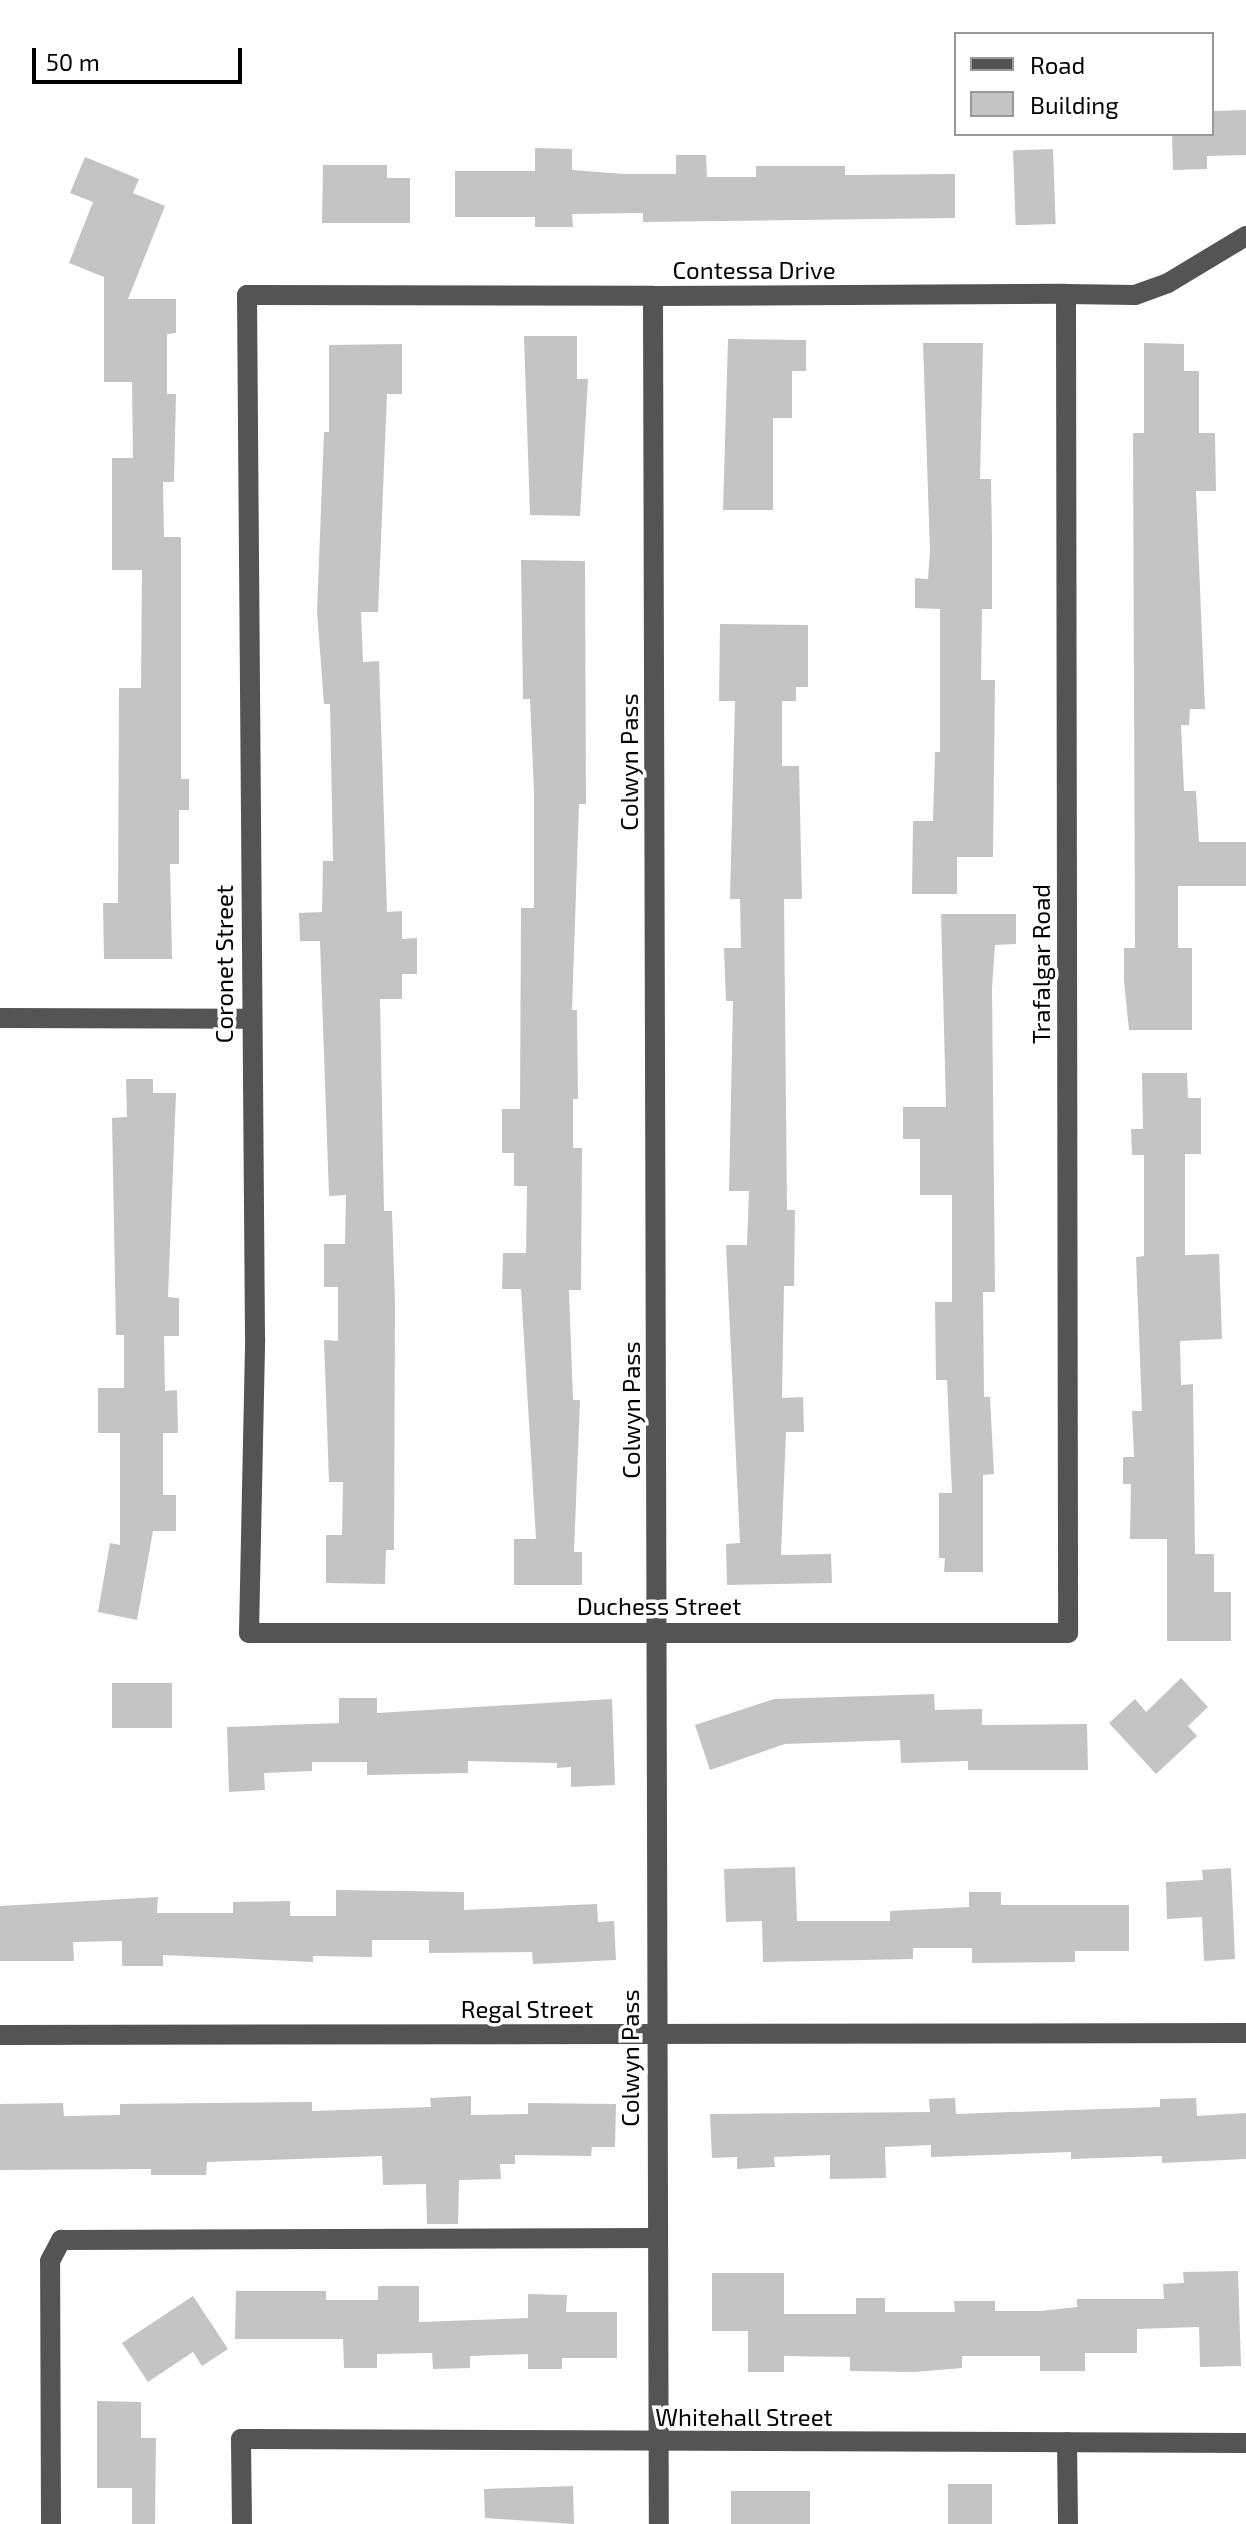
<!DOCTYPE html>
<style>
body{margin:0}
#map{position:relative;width:1246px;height:2524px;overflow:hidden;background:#fff;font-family:"Exo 2",sans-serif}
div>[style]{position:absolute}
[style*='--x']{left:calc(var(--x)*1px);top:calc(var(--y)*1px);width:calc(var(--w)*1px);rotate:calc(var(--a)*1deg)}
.building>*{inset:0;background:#c4c4c4;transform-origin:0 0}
.minor>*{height:20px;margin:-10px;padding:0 10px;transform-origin:10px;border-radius:10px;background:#545454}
span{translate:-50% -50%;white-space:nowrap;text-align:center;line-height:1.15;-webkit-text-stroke:7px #fff;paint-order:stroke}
.street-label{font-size:24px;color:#000}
.legend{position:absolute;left:954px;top:32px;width:260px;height:104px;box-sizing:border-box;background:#fff;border:2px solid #999;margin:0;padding:10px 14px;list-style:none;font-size:24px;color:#000}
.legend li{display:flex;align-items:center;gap:16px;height:40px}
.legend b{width:40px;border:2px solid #999}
.scale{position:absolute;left:32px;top:48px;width:210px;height:36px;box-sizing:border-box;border:4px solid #000;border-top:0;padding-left:10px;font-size:24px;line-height:28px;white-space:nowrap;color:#000;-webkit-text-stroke:6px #fff;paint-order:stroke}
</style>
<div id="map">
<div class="building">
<div style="clip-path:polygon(1246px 110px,1246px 155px,1207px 156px,1207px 169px,1173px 170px,1172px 134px,1212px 134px,1212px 111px)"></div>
<div style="clip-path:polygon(535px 148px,572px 149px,572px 170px,625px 174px,676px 174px,676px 155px,706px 155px,707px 177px,756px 177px,756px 166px,845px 166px,845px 175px,955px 174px,955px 218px,643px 222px,643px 213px,572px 214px,573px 227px,535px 227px,535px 217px,455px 217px,455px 171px,535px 171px)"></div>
<div style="left:1053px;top:149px;width:75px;height:40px;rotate:88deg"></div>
<div style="clip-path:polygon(85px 157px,139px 179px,133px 193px,165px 206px,128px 299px,176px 299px,176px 333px,167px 334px,167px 394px,176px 394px,174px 482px,163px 482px,164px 537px,181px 537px,181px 779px,189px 779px,189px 810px,179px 810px,179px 864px,170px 864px,172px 959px,104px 959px,103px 903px,118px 903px,119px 688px,141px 688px,142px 570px,112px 570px,112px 458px,133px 458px,132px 382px,104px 382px,104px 277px,69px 263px,93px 202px,70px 193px)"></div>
<div style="clip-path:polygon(323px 165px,387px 165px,387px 178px,410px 178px,410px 223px,322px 223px)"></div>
<div style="clip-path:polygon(524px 336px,577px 336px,577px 379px,588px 379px,580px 516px,530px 515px)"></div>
<div style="clip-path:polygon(728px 339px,806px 340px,806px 371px,792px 371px,792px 418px,773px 418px,773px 510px,723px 510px)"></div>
<div style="clip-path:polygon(923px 343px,983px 343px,980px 479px,991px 479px,992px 536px,992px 609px,982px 609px,981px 680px,995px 680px,993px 857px,957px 857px,957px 894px,912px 894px,913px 821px,933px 821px,935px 752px,940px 752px,940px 609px,915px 608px,915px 578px,928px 579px,930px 551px)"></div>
<div style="clip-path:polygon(1144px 343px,1184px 344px,1184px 371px,1199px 371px,1199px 433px,1215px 433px,1216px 491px,1196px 491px,1205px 709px,1190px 709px,1189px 725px,1181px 725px,1184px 791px,1196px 791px,1199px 842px,1246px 842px,1246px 886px,1178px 886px,1178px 948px,1192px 948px,1192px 1030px,1129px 1030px,1124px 981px,1124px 948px,1135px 948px,1133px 433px,1144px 433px)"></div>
<div style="clip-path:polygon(402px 344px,402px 394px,387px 394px,378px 612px,361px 612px,363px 662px,379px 661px,387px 912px,402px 911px,402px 939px,417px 938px,417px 974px,402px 974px,402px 999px,380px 999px,384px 1211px,392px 1211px,395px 1303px,394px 1550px,386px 1550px,385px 1584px,326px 1583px,326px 1535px,342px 1535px,343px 1482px,329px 1482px,324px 1340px,338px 1341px,338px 1287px,324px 1287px,324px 1244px,345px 1244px,346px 1195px,329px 1196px,320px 941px,300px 941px,299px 913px,322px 912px,323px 861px,333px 861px,330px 704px,324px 704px,317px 612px,324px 432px,329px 432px,329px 345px)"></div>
<div style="clip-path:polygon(521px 560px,585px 561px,586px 804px,579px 804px,572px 1010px,577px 1010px,578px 1099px,573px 1099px,573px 1148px,582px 1148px,581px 1290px,569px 1290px,573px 1400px,580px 1400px,574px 1552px,582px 1552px,582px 1585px,514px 1585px,514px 1539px,536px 1539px,521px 1289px,502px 1289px,503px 1253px,526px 1253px,527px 1186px,514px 1186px,514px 1153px,502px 1153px,502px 1109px,520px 1109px,521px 908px,534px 908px,534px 793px,530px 699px,523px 699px)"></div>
<div style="clip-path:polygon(720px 624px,808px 625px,808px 687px,796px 687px,796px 701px,782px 701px,782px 766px,799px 766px,802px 899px,784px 899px,787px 1210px,795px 1210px,794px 1286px,784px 1286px,782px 1398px,803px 1397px,804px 1432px,786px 1432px,781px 1555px,831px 1554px,832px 1583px,727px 1585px,726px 1544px,740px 1543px,726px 1245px,747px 1245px,749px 1191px,729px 1191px,733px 1001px,726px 1001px,724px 948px,741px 948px,740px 899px,730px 899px,735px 701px,719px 701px)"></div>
<div style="clip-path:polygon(941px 914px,1016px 914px,1016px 944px,995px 945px,992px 988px,995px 1292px,983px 1292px,984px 1397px,990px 1397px,994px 1474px,983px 1475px,983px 1572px,944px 1572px,945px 1558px,939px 1558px,939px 1493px,952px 1493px,947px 1380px,936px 1380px,935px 1302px,952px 1302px,952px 1195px,920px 1195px,920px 1139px,903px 1139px,903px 1107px,946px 1107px)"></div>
<div style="clip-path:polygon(1142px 1073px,1187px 1073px,1188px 1098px,1201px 1098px,1201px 1154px,1185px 1154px,1185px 1255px,1219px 1254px,1222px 1339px,1180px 1341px,1181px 1385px,1193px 1384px,1195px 1554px,1214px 1554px,1214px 1592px,1231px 1592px,1231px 1641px,1167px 1641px,1167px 1539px,1130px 1539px,1131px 1484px,1123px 1484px,1123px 1457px,1134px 1457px,1132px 1411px,1142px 1411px,1136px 1257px,1144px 1256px,1144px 1155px,1132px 1155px,1131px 1129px,1143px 1129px)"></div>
<div style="clip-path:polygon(126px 1079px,153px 1079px,153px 1093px,176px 1093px,168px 1297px,179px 1298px,179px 1336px,164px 1336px,165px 1391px,177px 1390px,178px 1433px,163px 1433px,163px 1495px,176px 1495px,176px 1531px,153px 1531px,137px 1620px,98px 1612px,110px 1543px,120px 1545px,120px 1433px,98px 1433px,98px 1388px,124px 1388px,124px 1335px,116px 1335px,112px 1118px,127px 1117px)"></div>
<div style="clip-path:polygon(1181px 1678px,1208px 1707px,1188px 1726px,1197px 1736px,1156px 1774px,1109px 1723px,1135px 1699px,1146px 1712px)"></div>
<div style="left:112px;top:1683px;width:60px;height:45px"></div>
<div style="clip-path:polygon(934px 1694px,935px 1710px,982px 1709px,982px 1725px,1087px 1724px,1088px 1770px,968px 1770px,968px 1761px,901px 1763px,900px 1740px,785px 1744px,710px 1770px,695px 1725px,774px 1699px)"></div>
<div style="clip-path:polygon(339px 1698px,377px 1698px,377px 1713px,612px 1699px,615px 1785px,571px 1787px,571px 1767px,557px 1768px,557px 1763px,468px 1761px,468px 1773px,367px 1775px,367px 1762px,312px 1762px,312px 1771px,264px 1773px,265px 1790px,229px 1792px,227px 1727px,339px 1723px)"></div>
<div style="clip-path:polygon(795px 1867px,797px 1921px,890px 1921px,890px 1911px,969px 1907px,969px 1892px,1001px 1892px,1001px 1905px,1129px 1905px,1129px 1951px,1075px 1951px,1075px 1962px,972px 1963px,972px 1948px,913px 1948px,913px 1959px,763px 1962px,762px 1921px,726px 1922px,724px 1869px)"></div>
<div style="clip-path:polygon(1231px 1868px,1235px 1959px,1204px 1961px,1202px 1917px,1167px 1919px,1166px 1882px,1203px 1880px,1202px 1870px)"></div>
<div style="clip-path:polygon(336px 1890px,464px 1892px,464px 1910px,597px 1904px,598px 1922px,614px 1921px,616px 1960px,533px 1964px,532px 1952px,429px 1953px,429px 1940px,372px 1940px,372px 1957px,313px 1956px,313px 1962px,163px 1955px,163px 1966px,122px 1966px,122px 1941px,73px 1942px,74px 1961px,0 1961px,0 1906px,158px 1897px,157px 1913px,233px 1913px,233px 1902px,290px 1901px,290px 1916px,336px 1916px)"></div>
<div style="clip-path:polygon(471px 2096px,471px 2115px,528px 2114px,528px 2103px,616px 2104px,615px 2147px,592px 2147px,591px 2156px,515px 2155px,515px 2164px,500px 2164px,501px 2179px,459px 2180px,458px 2224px,427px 2224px,426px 2184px,383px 2185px,382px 2156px,207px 2162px,206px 2175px,151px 2175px,151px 2169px,0 2170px,0 2104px,63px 2103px,64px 2116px,120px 2115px,120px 2104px,312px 2102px,312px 2111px,431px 2107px,430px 2098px)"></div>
<div style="clip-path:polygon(955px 2098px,956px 2114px,1160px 2107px,1160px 2099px,1196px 2098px,1197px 2116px,1246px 2113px,1246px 2159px,1162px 2163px,1162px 2156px,1071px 2159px,1071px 2152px,931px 2157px,931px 2145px,885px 2147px,886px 2178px,830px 2179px,830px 2155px,774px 2157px,775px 2167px,737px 2169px,737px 2157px,712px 2158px,710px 2114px,930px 2112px,929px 2099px)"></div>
<div style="clip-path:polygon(1238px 2271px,1241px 2366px,1200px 2367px,1199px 2327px,1137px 2329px,1137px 2353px,1085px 2353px,1085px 2371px,1040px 2371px,1040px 2356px,962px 2356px,962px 2368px,914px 2372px,850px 2371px,850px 2357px,784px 2356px,784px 2372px,748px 2372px,748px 2331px,712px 2331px,712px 2273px,784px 2273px,784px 2314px,856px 2314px,856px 2298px,885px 2298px,885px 2312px,955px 2312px,954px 2301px,995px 2301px,995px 2311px,1040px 2311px,1077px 2307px,1077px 2299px,1164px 2299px,1163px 2284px,1184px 2283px,1183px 2272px)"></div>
<div style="clip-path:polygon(378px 2286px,419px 2286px,419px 2322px,528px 2318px,528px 2294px,567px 2295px,566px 2312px,617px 2312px,617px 2358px,562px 2358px,562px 2369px,528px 2369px,528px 2354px,470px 2356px,470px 2368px,433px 2369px,432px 2353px,377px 2354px,377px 2368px,344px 2368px,343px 2339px,235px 2339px,236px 2291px,326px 2291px,326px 2300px,378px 2300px)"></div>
<div style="clip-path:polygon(193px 2296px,228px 2349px,202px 2366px,193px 2352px,148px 2382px,122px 2343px)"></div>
<div style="clip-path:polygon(97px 2401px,141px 2402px,141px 2438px,156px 2438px,155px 2524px,132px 2524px,132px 2488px,97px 2488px)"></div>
<div style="left:992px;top:2484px;width:40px;height:44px;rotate:90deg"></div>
<div style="clip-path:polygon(573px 2486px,574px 2524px,485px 2518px,484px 2489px)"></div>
<div style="left:731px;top:2491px;width:79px;height:33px"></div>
</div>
<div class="minor">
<div style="--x:1066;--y:294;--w:1339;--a:89.91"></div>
<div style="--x:1068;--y:1633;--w:819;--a:180"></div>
<div style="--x:249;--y:1633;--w:295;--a:-88.8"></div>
<div style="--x:255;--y:1338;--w:1043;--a:-90.44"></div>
<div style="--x:247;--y:295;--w:406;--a:0.1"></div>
<div style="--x:653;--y:296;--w:413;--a:-0.3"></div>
<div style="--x:1066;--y:294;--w:69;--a:0.8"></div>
<div style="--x:1135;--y:295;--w:35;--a:-20"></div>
<div style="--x:1168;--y:283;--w:91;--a:-31.1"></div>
<div style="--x:653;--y:296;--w:2228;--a:89.85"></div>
<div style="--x:0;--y:1018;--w:250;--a:0.2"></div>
<div style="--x:0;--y:2035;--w:1246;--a:-0.09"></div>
<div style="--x:1067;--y:2442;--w:82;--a:89.3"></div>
<div style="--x:51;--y:2524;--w:263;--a:-90.2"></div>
<div style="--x:50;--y:2261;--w:24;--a:-62"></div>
<div style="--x:61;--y:2240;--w:596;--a:-0.19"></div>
<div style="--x:242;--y:2524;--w:85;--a:-90.7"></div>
<div style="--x:241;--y:2439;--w:1005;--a:0.23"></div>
</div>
<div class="street-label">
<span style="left:754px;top:270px">Contessa Drive</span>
<span style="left:629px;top:762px;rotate:-90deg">Colwyn Pass</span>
<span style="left:224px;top:964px;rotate:-90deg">Coronet Street</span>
<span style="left:1041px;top:964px;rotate:-90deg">Trafalgar Road</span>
<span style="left:631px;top:1410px;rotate:-90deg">Colwyn Pass</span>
<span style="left:659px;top:1606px">Duchess Street</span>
<span style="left:527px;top:2009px">Regal Street</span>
<span style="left:630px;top:2058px;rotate:-90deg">Colwyn Pass</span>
<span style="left:744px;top:2417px">Whitehall Street</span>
</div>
<ul class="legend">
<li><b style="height:10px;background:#545454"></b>Road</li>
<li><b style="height:22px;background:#c4c4c4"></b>Building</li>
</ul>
<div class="scale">50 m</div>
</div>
